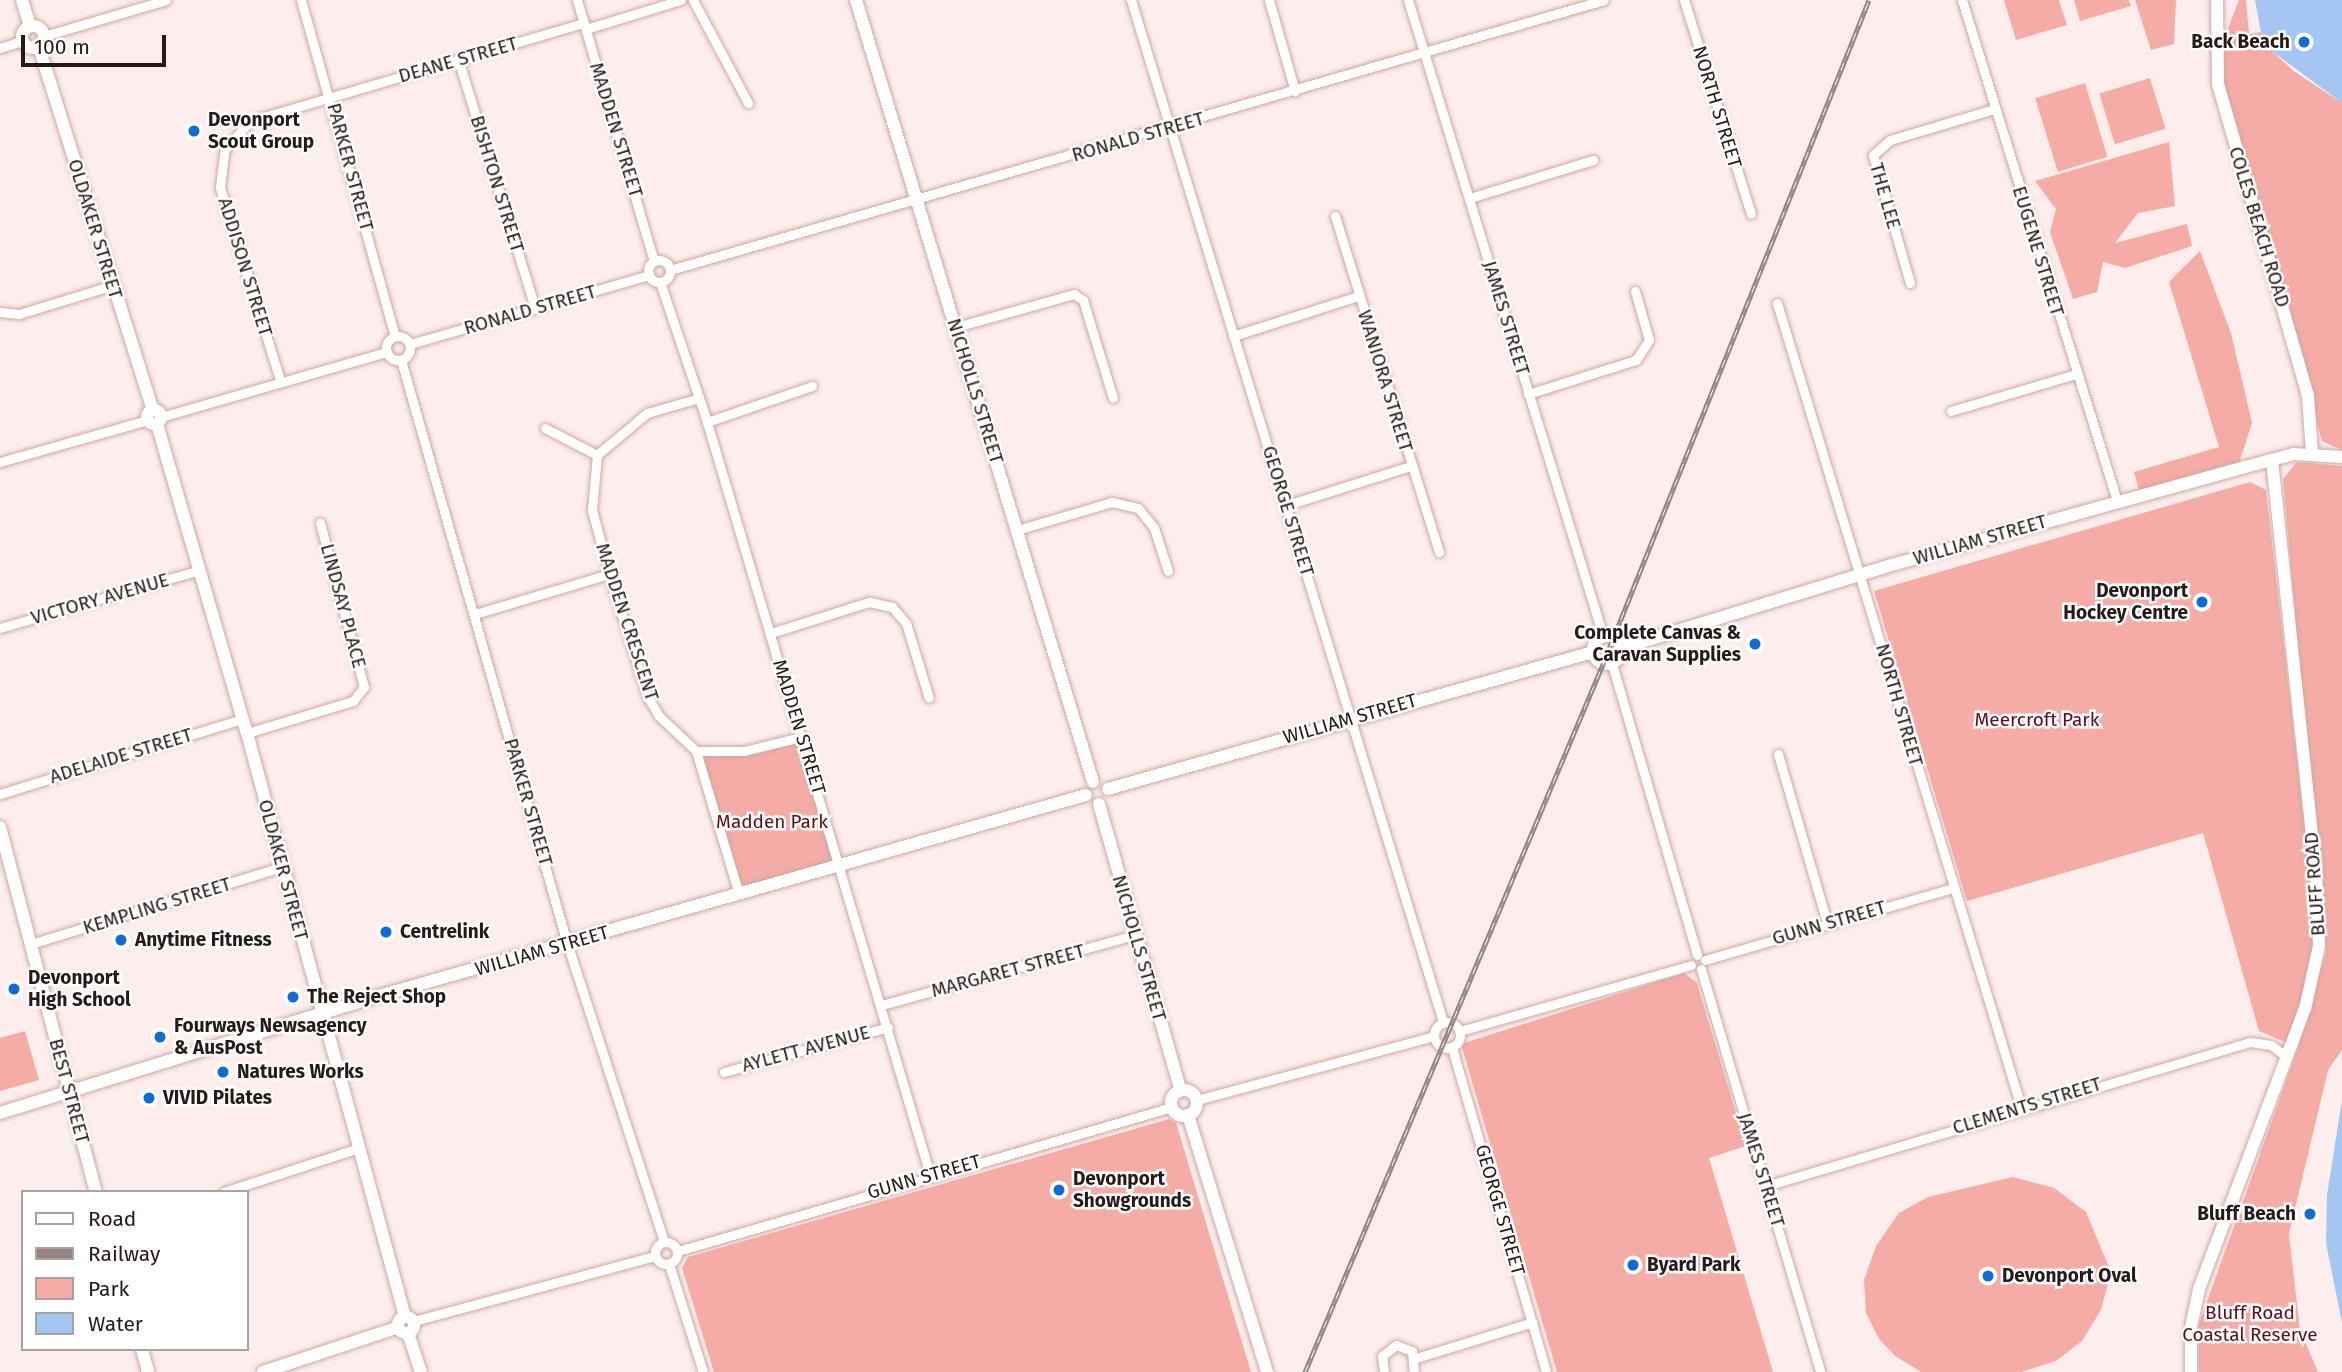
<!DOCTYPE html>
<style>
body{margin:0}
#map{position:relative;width:2342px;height:1372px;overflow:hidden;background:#fdedec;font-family:"Fira Sans",sans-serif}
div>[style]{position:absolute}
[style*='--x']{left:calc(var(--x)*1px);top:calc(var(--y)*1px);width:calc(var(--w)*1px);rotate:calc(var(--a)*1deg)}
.green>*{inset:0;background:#f5aca7;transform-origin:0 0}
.water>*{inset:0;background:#a5c6f2}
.roads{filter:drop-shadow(0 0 2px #cca9a6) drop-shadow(0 0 2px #cca9a6)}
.street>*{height:9px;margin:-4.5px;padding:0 4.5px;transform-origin:4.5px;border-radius:4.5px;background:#fff}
.street>.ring{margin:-4.5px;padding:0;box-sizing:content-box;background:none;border:9px solid #fff;border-radius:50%}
.secondary>*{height:12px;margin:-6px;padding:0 6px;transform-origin:6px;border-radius:6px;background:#fff}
.secondary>.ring{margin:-6px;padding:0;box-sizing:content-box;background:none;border:12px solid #fff;border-radius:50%}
.rail>*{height:5px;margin-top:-2.5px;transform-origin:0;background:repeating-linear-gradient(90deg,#fff 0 8px,#938483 0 16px);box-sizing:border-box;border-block:2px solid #938483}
.dots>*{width:19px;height:19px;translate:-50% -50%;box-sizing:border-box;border:4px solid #fff;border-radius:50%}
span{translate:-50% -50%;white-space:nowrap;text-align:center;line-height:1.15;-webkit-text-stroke:5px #fff;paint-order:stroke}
.poi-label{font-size:19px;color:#261918;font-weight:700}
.right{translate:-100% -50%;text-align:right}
.left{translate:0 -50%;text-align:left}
.street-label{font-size:19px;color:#261918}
.park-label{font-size:19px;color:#620911}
.legend{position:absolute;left:21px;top:1190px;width:228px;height:161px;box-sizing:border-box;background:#fff;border:2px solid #a8a3a3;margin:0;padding:9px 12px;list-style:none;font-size:21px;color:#261918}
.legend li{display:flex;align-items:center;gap:14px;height:35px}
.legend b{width:35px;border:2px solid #a8a3a3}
.scale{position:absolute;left:21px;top:35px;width:145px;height:32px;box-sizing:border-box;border:4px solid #261918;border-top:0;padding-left:9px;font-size:21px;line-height:24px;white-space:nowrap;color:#261918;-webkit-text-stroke:5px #fff;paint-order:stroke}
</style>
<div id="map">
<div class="green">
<div style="clip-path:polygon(2004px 0,2059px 0,2067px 25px,2016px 40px)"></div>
<div style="clip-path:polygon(2074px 0,2129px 0,2131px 6px,2080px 21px)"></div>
<div style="clip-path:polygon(2135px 0,2176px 0,2174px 44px,2151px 50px)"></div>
<div style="clip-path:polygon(2239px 0,2246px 0,2249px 34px,2261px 32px,2273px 52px,2295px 72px,2342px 103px,2342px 450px,2322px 441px,2224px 81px,2224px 39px)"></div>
<div style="left:2150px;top:78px;width:53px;height:53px;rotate:73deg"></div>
<div style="left:2085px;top:83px;width:77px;height:52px;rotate:73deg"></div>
<div style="clip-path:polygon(2169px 142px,2175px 206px,2138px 213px,2115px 243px,2187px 224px,2192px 246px,2125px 268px,2103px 262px,2097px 292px,2073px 299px,2050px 232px,2056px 209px,2035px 181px)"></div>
<div style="clip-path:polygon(2200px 251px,2231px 333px,2252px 423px,2239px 463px,2139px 490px,2134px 472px,2219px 447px,2169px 282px)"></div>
<div style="clip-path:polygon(2297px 462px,2342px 466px,2342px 1050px,2328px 1070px,2289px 1234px,2300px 1330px,2318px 1372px,2199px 1372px,2199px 1324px,2298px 1048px,2326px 952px,2283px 479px)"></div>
<div style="clip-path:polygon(2250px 482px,2266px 490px,2318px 944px,2287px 1043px,2259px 1031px,2203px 833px,1967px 901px,1874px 591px)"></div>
<div style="clip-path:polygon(801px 737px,841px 864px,739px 894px,696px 751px,744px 751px)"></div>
<div style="clip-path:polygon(1684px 973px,1697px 983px,1746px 1146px,1709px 1158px,1773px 1372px,1557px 1372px,1461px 1044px)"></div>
<div style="clip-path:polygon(25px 1031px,39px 1080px,0 1091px,0 1038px)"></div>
<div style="clip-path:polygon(1169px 1119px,1176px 1123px,1251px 1372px,714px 1372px,682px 1268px,688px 1257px)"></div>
<div style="clip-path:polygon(2013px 1177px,2054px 1188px,2086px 1212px,2111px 1272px,2101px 1310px,2082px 1341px,2056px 1361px,2021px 1372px,1921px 1372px,1895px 1356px,1879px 1339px,1866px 1313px,1864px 1280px,1876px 1246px,1899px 1213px,1928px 1197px)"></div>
</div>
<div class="water">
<div style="clip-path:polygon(2255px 0,2342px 0,2342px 103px,2273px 52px,2261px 32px)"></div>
<div style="clip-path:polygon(2342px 1100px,2342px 1323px,2326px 1243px,2327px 1195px)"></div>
</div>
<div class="roads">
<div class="street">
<div style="--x:301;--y:0;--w:349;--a:74.4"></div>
<div style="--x:577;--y:0;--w:272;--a:73.6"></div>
<div style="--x:693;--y:0;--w:117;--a:61.9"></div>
<div style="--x:1131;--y:0;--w:1069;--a:73.02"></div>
<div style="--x:1269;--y:0;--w:95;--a:74.1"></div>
<div style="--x:1408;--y:0;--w:665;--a:72.95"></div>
<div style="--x:1684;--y:0;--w:224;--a:72.6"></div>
<div style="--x:1962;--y:0;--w:524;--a:72.81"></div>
<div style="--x:586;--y:29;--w:99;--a:-17"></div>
<div style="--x:44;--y:36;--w:127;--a:-16.4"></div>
<div style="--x:0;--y:48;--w:23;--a:-18"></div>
<div style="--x:458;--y:59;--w:261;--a:72.8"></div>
<div style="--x:1470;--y:198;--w:129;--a:-17.2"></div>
<div style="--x:1335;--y:216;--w:352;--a:72.8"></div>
<div class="ring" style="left:648px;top:260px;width:13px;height:13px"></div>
<div style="--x:670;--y:270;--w:972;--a:-16.12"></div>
<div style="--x:660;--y:282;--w:148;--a:71.4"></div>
<div style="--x:707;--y:422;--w:785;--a:73.5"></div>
<div style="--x:1910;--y:283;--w:133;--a:-106.1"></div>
<div style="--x:1873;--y:155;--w:23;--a:-41"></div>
<div style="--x:1890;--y:140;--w:109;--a:-16.6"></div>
<div style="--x:1777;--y:303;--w:840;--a:73.12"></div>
<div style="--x:0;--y:312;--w:19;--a:6"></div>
<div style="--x:19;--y:314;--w:98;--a:-17.1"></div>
<div style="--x:956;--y:327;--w:123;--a:-15.6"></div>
<div style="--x:1074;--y:294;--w:11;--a:34"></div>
<div style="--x:1083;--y:300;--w:102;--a:73"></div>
<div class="ring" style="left:386px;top:336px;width:15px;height:15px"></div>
<div style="--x:1233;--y:336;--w:131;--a:-17.7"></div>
<div style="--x:410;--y:344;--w:249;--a:-16.1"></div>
<div style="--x:401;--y:360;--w:606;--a:74.11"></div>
<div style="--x:567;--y:943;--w:314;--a:72"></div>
<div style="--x:280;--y:380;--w:202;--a:-107.3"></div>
<div style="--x:220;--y:187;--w:38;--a:-83"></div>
<div style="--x:225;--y:149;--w:38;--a:-48"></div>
<div style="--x:250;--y:121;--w:348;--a:-16.4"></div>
<div style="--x:1528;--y:394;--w:113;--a:-17.5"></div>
<div style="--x:1636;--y:360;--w:24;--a:-57"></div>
<div style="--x:1649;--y:340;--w:51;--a:-105.9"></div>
<div style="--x:699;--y:398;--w:54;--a:163.9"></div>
<div style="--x:647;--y:413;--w:65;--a:140"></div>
<div style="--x:597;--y:455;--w:55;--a:95.2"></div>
<div style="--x:592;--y:510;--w:66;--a:75.1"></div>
<div style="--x:609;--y:574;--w:128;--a:72.7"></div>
<div style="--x:647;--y:696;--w:23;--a:59"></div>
<div style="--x:659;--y:716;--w:51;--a:43.4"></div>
<div style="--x:696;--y:751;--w:48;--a:0"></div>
<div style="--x:744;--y:751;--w:59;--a:-13.8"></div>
<div style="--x:1951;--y:411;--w:130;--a:-16.5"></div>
<div style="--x:161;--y:417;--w:234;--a:-16.1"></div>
<div style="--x:707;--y:422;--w:111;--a:-18.9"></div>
<div style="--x:545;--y:428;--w:59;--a:27.4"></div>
<div style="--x:0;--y:462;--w:153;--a:-15.9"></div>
<div style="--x:1287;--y:505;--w:130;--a:-17.5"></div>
<div style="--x:1017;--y:530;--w:99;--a:-16.4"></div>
<div style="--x:1112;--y:502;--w:27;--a:13"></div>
<div style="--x:1138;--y:508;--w:26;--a:51"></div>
<div style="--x:1154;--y:528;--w:45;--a:72"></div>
<div style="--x:475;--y:614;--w:140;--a:-16.6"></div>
<div style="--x:0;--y:628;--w:208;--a:-16.2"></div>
<div style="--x:771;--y:633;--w:103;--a:-17.6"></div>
<div style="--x:869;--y:602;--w:24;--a:12"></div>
<div style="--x:892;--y:607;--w:21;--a:49"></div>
<div style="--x:906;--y:623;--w:78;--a:73"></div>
<div style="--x:1612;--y:664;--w:303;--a:73.7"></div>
<div style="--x:247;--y:733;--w:111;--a:-16.8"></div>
<div style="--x:353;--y:701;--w:18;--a:-52"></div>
<div style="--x:364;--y:687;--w:170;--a:-105"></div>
<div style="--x:696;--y:751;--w:149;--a:73.3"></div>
<div style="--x:1778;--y:754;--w:176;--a:73.8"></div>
<div style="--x:0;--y:794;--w:254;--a:-17.2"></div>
<div style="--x:31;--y:944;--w:263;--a:-17.1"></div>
<div style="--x:1705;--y:960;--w:258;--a:-16.2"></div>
<div style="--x:1701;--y:969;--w:420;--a:73.5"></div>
<div style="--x:882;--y:1005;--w:263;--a:-15.5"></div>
<div class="ring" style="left:1434px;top:1022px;width:17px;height:17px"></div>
<div style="--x:1460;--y:1031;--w:240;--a:-15.9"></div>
<div style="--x:1452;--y:1048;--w:337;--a:73.8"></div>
<div style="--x:724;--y:1072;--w:170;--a:-15.3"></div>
<div style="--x:1197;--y:1100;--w:245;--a:-15.1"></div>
<div style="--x:1766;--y:1186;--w:505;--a:-16.57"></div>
<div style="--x:2250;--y:1042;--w:21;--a:8"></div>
<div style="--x:2271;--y:1045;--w:20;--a:37"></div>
<div style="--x:224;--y:1192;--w:142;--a:-18.1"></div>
<div class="ring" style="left:655px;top:1242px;width:13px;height:13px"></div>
<div style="--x:678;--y:1251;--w:515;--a:-16.25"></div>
<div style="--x:669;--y:1264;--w:113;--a:72.5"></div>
<div style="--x:414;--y:1321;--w:250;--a:-15.1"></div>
<div style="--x:1416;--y:1358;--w:122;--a:-17.1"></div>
<div style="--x:1384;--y:1372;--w:16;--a:-97"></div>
<div style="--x:1382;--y:1356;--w:18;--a:-38"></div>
<div style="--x:1396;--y:1345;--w:17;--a:21"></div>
<div style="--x:1412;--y:1351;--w:21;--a:85"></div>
</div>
<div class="secondary">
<div style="--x:22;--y:0;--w:27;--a:73"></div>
<div style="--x:856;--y:0;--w:817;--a:73.14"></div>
<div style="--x:2217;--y:0;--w:84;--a:89.3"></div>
<div style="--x:2218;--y:84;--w:325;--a:73.9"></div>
<div style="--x:2308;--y:396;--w:57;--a:86"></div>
<div class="ring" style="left:22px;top:26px;width:10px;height:10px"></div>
<div style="--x:39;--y:47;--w:381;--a:72.6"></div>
<div class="ring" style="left:147px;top:410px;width:2px;height:2px"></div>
<div style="--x:157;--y:424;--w:322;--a:73.8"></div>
<div style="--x:247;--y:733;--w:605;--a:74.86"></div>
<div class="ring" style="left:1593px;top:636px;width:16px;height:16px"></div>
<div style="--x:1622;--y:648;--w:278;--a:-17.1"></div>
<div style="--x:1888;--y:566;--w:370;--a:-15.5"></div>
<div style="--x:2245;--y:467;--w:51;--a:-14.9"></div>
<div style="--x:2294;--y:454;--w:48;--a:3.6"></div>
<div style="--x:1108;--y:789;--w:504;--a:-15.77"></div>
<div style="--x:1099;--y:804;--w:298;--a:74.1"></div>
<div style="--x:0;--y:827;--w:377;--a:75.3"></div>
<div class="ring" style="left:1171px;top:1090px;width:14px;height:14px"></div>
<div style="--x:0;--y:1113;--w:393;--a:-17.2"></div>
<div style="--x:375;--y:997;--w:739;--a:-15.86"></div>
<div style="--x:1188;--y:1115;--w:269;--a:72.9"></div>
<div class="ring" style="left:398px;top:1317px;width:4px;height:4px"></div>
<div style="--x:408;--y:1333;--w:41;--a:71.6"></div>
<div style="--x:142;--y:1349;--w:24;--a:75"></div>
<div style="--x:263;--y:1372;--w:143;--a:-18.3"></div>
<div style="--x:2191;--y:1372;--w:45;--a:-90"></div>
<div style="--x:2191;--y:1327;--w:39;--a:-78"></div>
<div style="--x:2199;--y:1289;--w:299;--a:-69.3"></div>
<div style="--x:2305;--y:1009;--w:65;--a:-77.5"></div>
<div style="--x:2319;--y:946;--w:74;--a:-92.3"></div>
<div style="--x:2316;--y:872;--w:413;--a:-96.1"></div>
</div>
</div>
<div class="rail">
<div style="--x:1305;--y:1372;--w:768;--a:-67.17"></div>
<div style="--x:1603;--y:664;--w:715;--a:-68.17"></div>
</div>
<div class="dots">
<div style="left:2304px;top:42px;background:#0b6dd5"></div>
<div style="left:194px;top:131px;background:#0b6dd5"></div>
<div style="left:2202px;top:602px;background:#0b6dd5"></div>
<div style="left:1755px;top:644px;background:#0b6dd5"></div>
<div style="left:386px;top:932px;background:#0b6dd5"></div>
<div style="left:121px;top:940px;background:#0b6dd5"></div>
<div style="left:14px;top:989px;background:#0b6dd5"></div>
<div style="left:293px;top:997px;background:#0b6dd5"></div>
<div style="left:160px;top:1037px;background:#0b6dd5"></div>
<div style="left:223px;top:1072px;background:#0b6dd5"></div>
<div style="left:149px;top:1098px;background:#0b6dd5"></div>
<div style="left:1059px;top:1190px;background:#0b6dd5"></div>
<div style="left:2310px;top:1214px;background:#0b6dd5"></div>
<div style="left:1633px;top:1265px;background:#0b6dd5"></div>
<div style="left:1988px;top:1276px;background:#0b6dd5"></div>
</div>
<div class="poi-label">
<span class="right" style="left:2290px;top:42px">Back Beach</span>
<span class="left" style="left:208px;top:131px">Devonport<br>Scout Group</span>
<span class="right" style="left:2188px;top:602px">Devonport<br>Hockey Centre</span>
<span class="right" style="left:1741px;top:644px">Complete Canvas &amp;<br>Caravan Supplies</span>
<span class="left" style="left:400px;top:932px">Centrelink</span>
<span class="left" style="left:135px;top:940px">Anytime Fitness</span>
<span class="left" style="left:28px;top:989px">Devonport<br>High School</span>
<span class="left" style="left:307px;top:997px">The Reject Shop</span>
<span class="left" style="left:174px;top:1037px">Fourways Newsagency<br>&amp; AusPost</span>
<span class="left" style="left:237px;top:1072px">Natures Works</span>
<span class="left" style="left:163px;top:1098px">VIVID Pilates</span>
<span class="left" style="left:1073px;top:1190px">Devonport<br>Showgrounds</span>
<span class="right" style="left:2296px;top:1214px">Bluff Beach</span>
<span class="left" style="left:1647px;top:1265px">Byard Park</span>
<span class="left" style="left:2002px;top:1276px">Devonport Oval</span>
</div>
<div class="street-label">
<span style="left:458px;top:60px;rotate:-16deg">DEANE STREET</span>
<span style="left:1717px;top:107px;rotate:73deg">NORTH STREET</span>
<span style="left:616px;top:130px;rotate:73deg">MADDEN STREET</span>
<span style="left:1138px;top:137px;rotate:-16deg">RONALD STREET</span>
<span style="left:350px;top:167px;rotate:75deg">PARKER STREET</span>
<span style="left:497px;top:184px;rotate:73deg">BISHTON STREET</span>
<span style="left:1885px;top:196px;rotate:74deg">THE LEE</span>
<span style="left:2259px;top:227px;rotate:73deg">COLES BEACH ROAD</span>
<span style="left:95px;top:229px;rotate:73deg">OLDAKER STREET</span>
<span style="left:2038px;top:251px;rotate:73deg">EUGENE STREET</span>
<span style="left:245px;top:267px;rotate:73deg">ADDISON STREET</span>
<span style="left:530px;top:310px;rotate:-16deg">RONALD STREET</span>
<span style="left:1506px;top:318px;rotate:73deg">JAMES STREET</span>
<span style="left:1385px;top:381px;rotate:73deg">WANIORA STREET</span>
<span style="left:975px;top:391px;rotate:73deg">NICHOLLS STREET</span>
<span style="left:1288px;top:511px;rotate:73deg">GEORGE STREET</span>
<span style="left:1980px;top:540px;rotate:-16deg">WILLIAM STREET</span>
<span style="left:100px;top:599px;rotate:-16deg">VICTORY AVENUE</span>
<span style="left:343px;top:606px;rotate:75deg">LINDSAY PLACE</span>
<span style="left:627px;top:622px;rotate:72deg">MADDEN CRESCENT</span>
<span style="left:1899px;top:705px;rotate:74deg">NORTH STREET</span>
<span style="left:1350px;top:719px;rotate:-16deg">WILLIAM STREET</span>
<span style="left:799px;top:727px;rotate:73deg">MADDEN STREET</span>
<span style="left:121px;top:756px;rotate:-17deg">ADELAIDE STREET</span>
<span style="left:528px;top:802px;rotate:74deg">PARKER STREET</span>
<span style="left:283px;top:870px;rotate:75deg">OLDAKER STREET</span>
<span style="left:2315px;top:884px;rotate:-94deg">BLUFF ROAD</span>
<span style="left:157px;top:906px;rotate:-17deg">KEMPLING STREET</span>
<span style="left:1829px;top:923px;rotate:-16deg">GUNN STREET</span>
<span style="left:1139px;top:948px;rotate:74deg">NICHOLLS STREET</span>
<span style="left:542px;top:951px;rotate:-16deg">WILLIAM STREET</span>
<span style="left:1008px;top:971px;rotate:-15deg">MARGARET STREET</span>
<span style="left:806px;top:1049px;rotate:-15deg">AYLETT AVENUE</span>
<span style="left:69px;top:1091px;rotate:75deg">BEST STREET</span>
<span style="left:2027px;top:1106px;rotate:-17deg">CLEMENTS STREET</span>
<span style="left:1761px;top:1170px;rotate:73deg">JAMES STREET</span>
<span style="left:924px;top:1177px;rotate:-16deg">GUNN STREET</span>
<span style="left:1500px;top:1210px;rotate:74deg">GEORGE STREET</span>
</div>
<div class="park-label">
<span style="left:2037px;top:720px">Meercroft Park</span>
<span style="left:772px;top:822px">Madden Park</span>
<span style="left:2250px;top:1324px">Bluff Road<br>Coastal Reserve</span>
</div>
<ul class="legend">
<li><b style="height:9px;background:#fff"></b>Road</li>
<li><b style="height:9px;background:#938483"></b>Railway</li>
<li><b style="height:19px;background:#f5aca7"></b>Park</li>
<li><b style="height:19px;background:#a5c6f2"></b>Water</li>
</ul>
<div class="scale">100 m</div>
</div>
